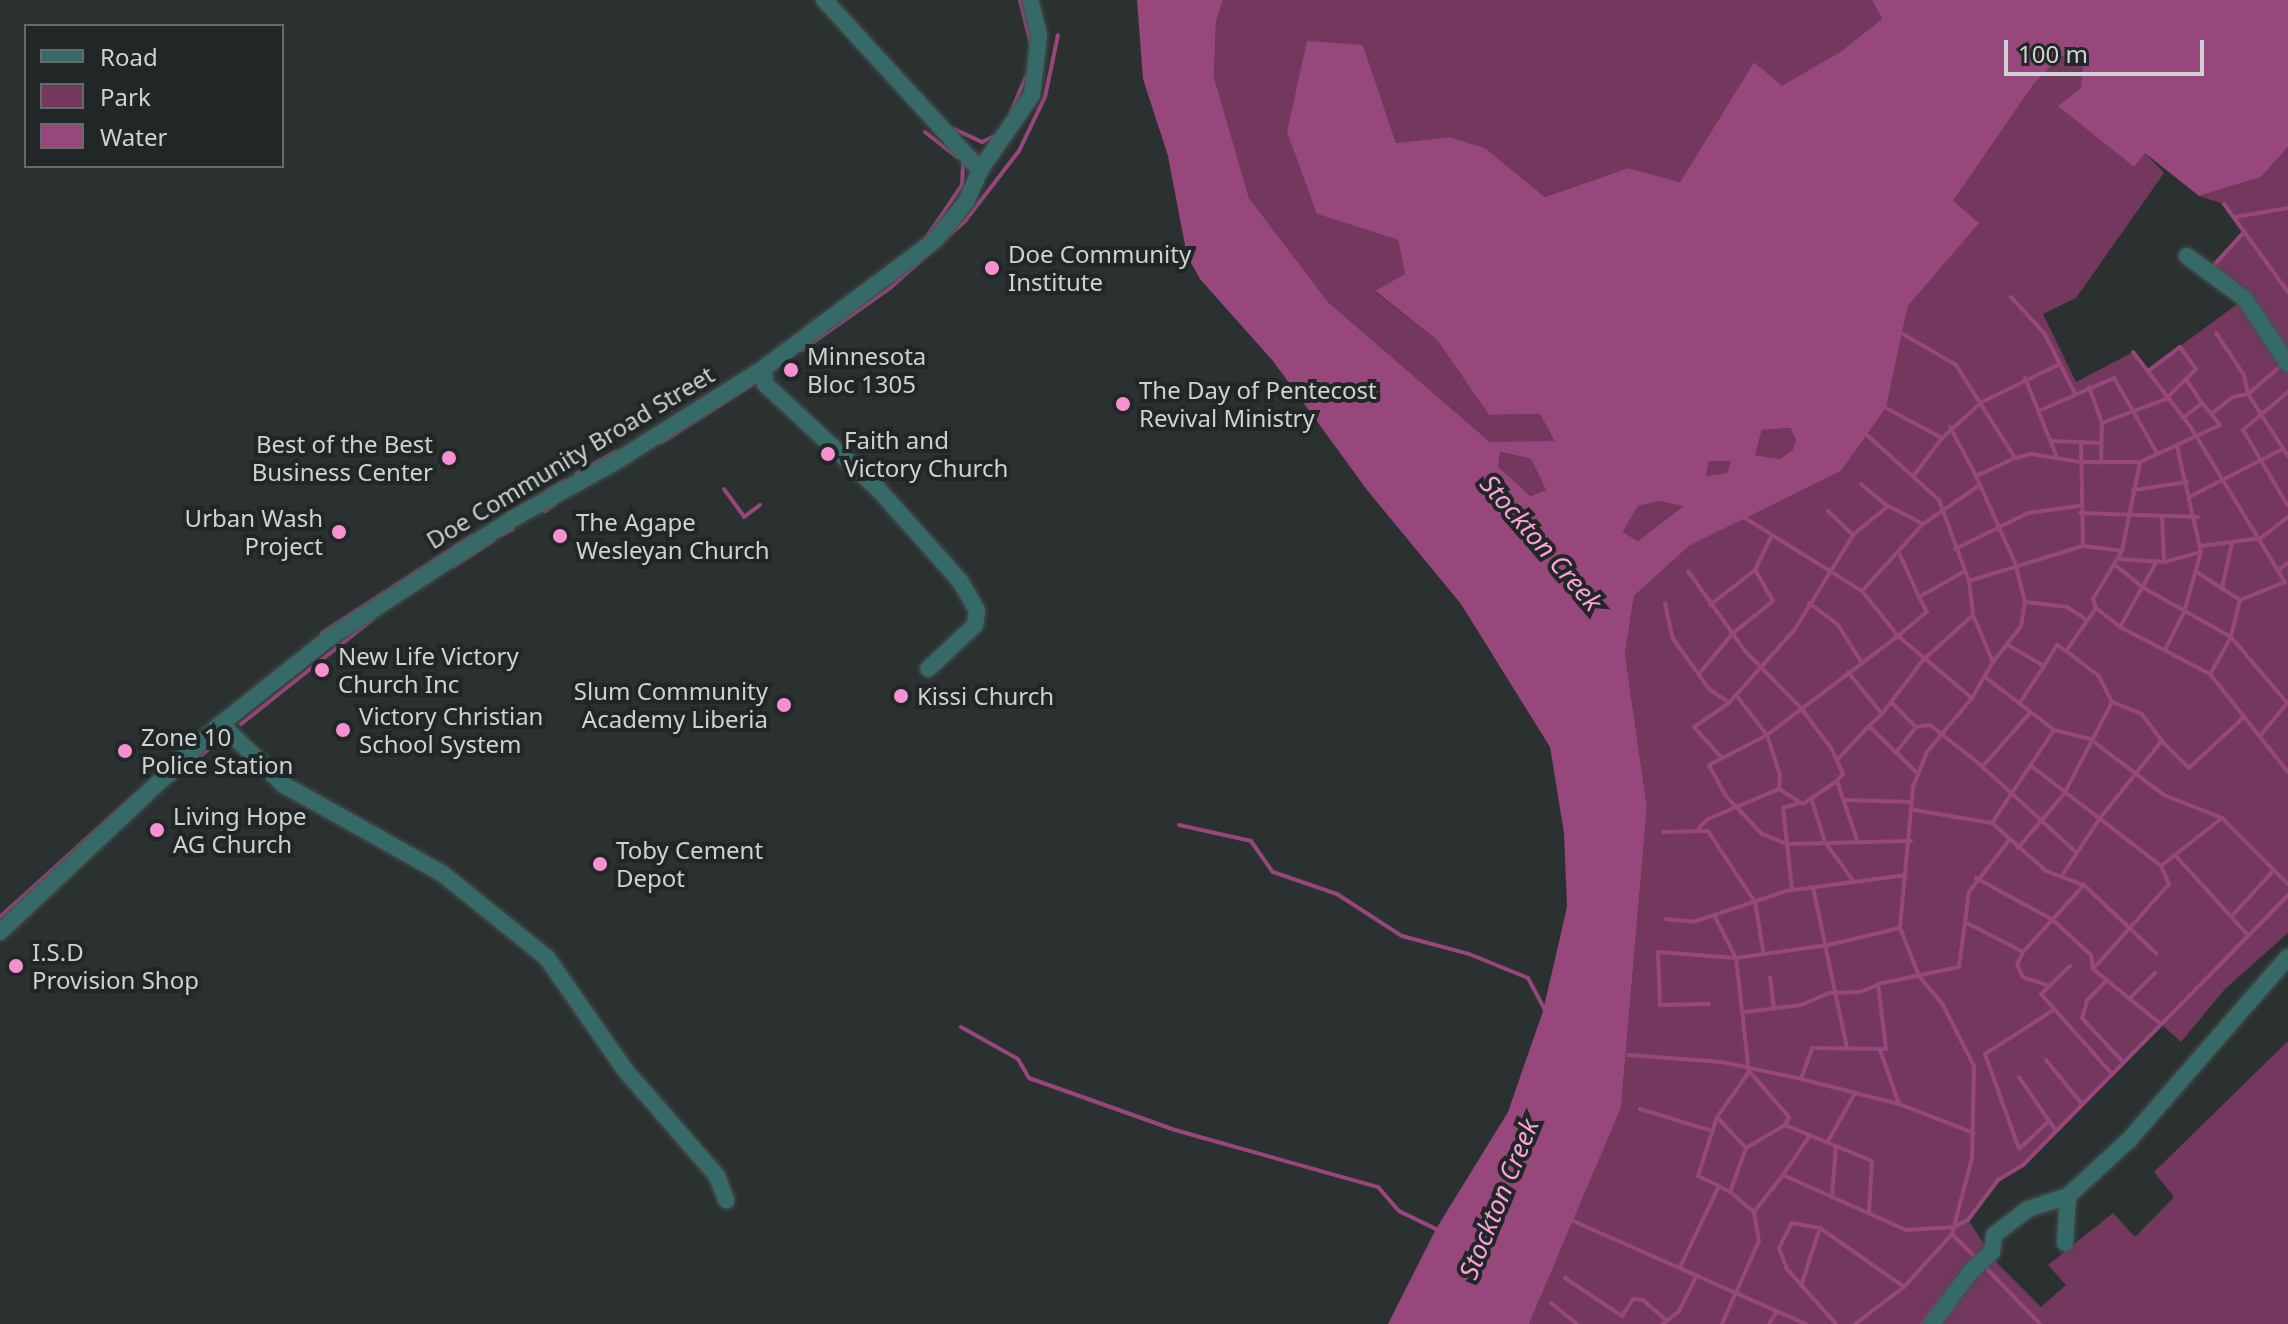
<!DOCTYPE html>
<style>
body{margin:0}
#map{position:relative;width:2288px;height:1324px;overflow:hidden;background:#2a3130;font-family:"Noto Sans",sans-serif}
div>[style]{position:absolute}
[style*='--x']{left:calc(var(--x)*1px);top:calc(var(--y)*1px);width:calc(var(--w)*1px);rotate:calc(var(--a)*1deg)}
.green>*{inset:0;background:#74385f}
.water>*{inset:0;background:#97477b}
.stream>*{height:4px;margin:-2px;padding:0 2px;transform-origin:2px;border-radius:2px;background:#97477b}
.roads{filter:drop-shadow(0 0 2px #484e4d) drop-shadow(0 0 2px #484e4d)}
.minor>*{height:16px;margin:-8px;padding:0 8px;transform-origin:8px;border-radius:8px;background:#356a68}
.dots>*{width:22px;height:22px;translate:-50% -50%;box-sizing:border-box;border:4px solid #202726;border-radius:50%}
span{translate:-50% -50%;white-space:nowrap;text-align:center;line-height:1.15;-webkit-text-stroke:8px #202726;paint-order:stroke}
.poi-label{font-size:24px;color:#ced2d2}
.left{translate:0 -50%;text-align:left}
.right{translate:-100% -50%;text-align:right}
.street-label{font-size:24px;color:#ced2d2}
.water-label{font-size:26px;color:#faa1d8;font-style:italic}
.legend{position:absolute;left:24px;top:24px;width:260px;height:144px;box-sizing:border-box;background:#202726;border:2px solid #666b6b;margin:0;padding:10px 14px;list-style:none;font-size:24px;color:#ced2d2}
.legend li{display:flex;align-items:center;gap:16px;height:40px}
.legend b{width:40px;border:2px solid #666b6b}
.scale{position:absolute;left:2004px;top:40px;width:200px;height:36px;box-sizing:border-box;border:4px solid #ced2d2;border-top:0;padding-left:10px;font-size:24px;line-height:28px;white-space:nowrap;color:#ced2d2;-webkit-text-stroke:6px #202726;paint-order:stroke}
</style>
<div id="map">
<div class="green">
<div style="clip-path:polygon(1223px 0,1872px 0,1882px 19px,1840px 52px,1782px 87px,1754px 62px,1680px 182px,1628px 168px,1545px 197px,1485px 148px,1450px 137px,1396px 143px,1363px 45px,1317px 214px,1398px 240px,1405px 274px,1375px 292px,1437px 340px,1489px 415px,1540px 414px,1554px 442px,1490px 442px,1328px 302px,1249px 198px,1214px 77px,1216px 22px)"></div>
<div style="clip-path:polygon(2060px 56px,2083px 59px,2081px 88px,2059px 106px,2133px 166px,2145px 153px,2164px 173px,2076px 298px,2043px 314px,2076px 382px,2133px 352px,2148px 370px,2244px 299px,2209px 267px,2245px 231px,2224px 204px,2199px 196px,2261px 177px,2288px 147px,2288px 933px,2225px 989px,2181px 1042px,2161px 1024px,2023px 1165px,1998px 1180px,1968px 1220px,1996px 1262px,2041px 1307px,2066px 1285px,2048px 1265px,2113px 1213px,2135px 1237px,2174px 1197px,2154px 1172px,2288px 1041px,2288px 1324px,1529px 1324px,1621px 1108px,1647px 807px,1625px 654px,1634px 596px,1689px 546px,1841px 471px,1886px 408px,1908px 306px,1978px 223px,1952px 202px,2033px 85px)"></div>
<div style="clip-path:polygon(1790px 428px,1796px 440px,1794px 450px,1780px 459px,1755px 455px,1762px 430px)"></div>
<div style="clip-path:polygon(1499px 452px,1531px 459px,1546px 490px,1532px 496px,1497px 467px)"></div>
<div style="clip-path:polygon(1732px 460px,1727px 473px,1706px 476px,1709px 461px)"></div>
<div style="clip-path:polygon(1659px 501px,1684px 505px,1638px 541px,1623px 532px,1638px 506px)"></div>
</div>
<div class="water">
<div style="clip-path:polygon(evenodd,1137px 0,1223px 0,1216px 22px,1214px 77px,1249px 198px,1328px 302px,1490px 442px,1554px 441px,1540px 414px,1489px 415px,1437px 340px,1375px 291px,1405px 274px,1398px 240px,1317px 214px,1287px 132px,1307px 41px,1363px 45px,1396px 143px,1450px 137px,1485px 148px,1545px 197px,1628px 168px,1680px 182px,1754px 62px,1782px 86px,1840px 52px,1882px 19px,1872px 0,2288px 0,2288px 147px,2261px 177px,2199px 196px,2145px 153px,2134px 167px,2058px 106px,2081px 88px,2083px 59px,2060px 56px,2033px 85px,1953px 201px,1979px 223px,1908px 306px,1886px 408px,1841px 471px,1689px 546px,1634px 596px,1625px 654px,1647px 807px,1621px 1108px,1529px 1324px,1388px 1324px,1436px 1229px,1508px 1112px,1543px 1011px,1567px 907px,1564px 833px,1550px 747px,1461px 604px,1367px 490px,1273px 361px,1200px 279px,1187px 256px,1168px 156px,1143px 79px,1137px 0,1790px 428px,1796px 440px,1793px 450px,1780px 459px,1755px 455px,1762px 430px,1790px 428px,1137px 0,1500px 452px,1531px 459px,1546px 490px,1531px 496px,1498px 467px,1500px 452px,1137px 0,1731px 461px,1727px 473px,1706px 476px,1709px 461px,1731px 461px,1137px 0,1659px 501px,1683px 506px,1638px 541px,1623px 532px,1638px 506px,1659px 501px)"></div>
</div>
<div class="stream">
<div style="--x:1020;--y:0;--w:45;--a:76"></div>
<div style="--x:1011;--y:112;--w:38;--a:-67"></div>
<div style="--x:954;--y:129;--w:31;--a:25"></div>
<div style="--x:982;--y:142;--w:14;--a:-25"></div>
<div style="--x:925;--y:132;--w:41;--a:38"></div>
<div style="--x:2224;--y:204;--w:109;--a:54"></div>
<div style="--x:2235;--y:217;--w:54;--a:-9.6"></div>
<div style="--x:926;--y:238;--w:64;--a:-55.8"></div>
<div style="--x:962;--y:185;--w:22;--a:-87"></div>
<div style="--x:2213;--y:266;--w:47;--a:-47.6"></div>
<div style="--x:890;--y:288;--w:101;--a:-41.8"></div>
<div style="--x:965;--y:221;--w:88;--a:-52.4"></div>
<div style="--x:1019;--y:151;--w:60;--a:-64.3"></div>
<div style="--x:1045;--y:97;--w:63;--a:-78.2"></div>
<div style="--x:802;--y:350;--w:108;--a:-35.2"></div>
<div style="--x:2133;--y:352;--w:93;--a:52.4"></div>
<div style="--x:2190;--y:426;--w:183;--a:58.7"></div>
<div style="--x:2285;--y:582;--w:48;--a:158.2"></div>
<div style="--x:2060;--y:364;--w:33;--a:63"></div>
<div style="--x:2283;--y:364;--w:46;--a:139.4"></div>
<div style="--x:2248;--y:394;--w:74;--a:57.2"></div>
<div style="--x:2025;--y:378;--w:83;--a:68.1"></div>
<div style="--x:2089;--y:387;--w:38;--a:70"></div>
<div style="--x:2102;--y:423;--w:40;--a:91.4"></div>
<div style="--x:2288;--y:392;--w:59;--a:139.8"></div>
<div style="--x:2243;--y:430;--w:88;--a:59.4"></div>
<div style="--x:1886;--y:408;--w:64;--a:28.2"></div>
<div style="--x:1942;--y:438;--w:45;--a:126.9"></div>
<div style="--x:2041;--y:410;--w:80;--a:-23.7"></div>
<div style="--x:2114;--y:378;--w:86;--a:60.2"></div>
<div style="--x:2211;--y:414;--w:28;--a:-38"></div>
<div style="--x:2233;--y:397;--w:15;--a:-11"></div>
<div style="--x:2248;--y:394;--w:19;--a:-102"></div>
<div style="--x:2244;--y:375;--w:50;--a:-123.7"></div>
<div style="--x:2183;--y:418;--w:24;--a:-38"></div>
<div style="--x:2202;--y:403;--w:29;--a:-124"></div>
<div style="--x:2102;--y:423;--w:68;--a:-20.6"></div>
<div style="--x:2166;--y:399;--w:42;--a:-45"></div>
<div style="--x:2196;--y:369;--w:27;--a:-126"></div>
<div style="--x:2180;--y:347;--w:40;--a:143"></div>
<div style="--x:1950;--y:427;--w:55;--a:62"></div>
<div style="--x:1867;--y:435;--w:97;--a:42.1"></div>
<div style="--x:1939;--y:500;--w:86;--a:69.7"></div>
<div style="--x:1969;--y:581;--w:34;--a:83"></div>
<div style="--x:1973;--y:615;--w:51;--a:66.9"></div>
<div style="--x:1993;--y:662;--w:42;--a:120.3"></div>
<div style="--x:1942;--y:438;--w:54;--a:-42"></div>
<div style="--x:1982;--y:402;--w:87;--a:-26"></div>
<div style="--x:2060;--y:364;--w:35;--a:-117"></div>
<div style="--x:2044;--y:333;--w:49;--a:-132.5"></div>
<div style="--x:2052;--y:441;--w:48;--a:2.4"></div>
<div style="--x:662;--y:442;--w:115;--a:-32.6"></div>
<div style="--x:2016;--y:458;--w:16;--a:-15"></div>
<div style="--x:2031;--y:454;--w:50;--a:9.3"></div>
<div style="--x:2080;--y:462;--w:60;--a:0"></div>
<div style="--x:2140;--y:462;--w:88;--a:-24.8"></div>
<div style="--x:2220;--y:425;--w:28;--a:-129"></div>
<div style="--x:2140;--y:462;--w:91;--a:101.4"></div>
<div style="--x:2122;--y:551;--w:56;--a:121.1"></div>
<div style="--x:2093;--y:599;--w:9;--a:72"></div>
<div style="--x:2096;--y:608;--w:31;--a:38"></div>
<div style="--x:2120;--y:627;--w:102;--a:27.6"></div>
<div style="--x:2210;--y:674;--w:125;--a:51.5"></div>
<div style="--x:576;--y:474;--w:47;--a:-29.3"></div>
<div style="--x:1861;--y:484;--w:34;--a:40"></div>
<div style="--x:1980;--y:485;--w:85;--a:65.8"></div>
<div style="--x:2015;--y:563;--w:40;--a:75.6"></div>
<div style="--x:2025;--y:602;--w:42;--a:6.8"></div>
<div style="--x:2067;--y:607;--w:24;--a:33"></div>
<div style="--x:724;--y:489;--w:34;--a:54"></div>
<div style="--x:744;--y:517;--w:20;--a:-37"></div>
<div style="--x:2133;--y:490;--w:55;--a:-8.4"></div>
<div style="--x:545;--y:492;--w:23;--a:-29"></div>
<div style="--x:2191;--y:496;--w:103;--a:-27.1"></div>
<div style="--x:545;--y:511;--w:12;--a:-35"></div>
<div style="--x:1828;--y:511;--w:33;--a:44"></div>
<div style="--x:2080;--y:513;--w:118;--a:1.9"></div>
<div style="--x:2162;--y:516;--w:45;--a:87.5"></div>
<div style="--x:1745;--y:518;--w:138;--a:32"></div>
<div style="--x:1862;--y:591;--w:58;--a:51.3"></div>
<div style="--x:1898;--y:636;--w:97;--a:40"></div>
<div style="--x:1972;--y:698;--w:70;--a:129.8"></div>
<div style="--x:1927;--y:752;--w:38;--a:112"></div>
<div style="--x:1913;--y:787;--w:142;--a:95.3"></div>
<div style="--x:1900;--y:928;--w:52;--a:68.4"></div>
<div style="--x:1919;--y:976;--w:38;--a:50"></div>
<div style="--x:1943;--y:1005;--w:68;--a:63.1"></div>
<div style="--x:1974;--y:1066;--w:92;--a:91.2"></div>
<div style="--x:1972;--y:1158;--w:79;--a:104.7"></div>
<div style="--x:1952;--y:1234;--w:72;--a:132.2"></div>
<div style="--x:1904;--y:1287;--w:61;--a:142.9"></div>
<div style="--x:501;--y:535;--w:13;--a:-27"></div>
<div style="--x:2083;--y:546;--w:39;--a:7"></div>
<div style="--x:2201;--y:546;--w:61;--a:-7.6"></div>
<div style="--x:2261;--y:538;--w:34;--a:-38"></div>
<div style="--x:1955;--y:549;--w:81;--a:-26.3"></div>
<div style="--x:2028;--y:513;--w:51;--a:-7.8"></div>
<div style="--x:1900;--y:555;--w:46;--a:65.7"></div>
<div style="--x:2118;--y:559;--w:46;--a:3.7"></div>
<div style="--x:2164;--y:562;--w:38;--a:-15"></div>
<div style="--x:2115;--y:565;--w:35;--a:39"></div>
<div style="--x:2142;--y:587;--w:102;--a:29.3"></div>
<div style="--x:2231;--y:637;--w:88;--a:49.6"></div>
<div style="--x:454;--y:566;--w:48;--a:-33"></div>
<div style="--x:2278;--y:570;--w:12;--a:-35"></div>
<div style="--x:1688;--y:571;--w:98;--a:54.5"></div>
<div style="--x:1745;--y:651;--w:78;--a:45.5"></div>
<div style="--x:1800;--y:707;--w:51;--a:52.9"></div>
<div style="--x:1831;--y:748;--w:29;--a:65"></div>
<div style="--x:1843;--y:774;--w:9;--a:131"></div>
<div style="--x:1837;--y:781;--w:62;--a:71.3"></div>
<div style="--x:2195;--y:571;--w:54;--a:32.8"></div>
<div style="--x:2240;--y:600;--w:38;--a:104"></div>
<div style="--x:2231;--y:637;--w:41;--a:119.1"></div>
<div style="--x:1969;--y:581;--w:119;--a:-17.1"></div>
<div style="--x:2083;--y:546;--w:104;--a:-91.1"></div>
<div style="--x:2222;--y:589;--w:48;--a:-78"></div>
<div style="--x:1862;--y:591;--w:91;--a:-47.7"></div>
<div style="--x:1923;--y:524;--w:69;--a:-34.4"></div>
<div style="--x:1980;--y:485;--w:10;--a:-114"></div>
<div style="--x:1976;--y:476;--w:43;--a:-24.8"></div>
<div style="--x:2015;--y:458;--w:110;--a:-122.4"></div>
<div style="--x:1956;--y:365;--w:61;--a:-149.7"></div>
<div style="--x:1665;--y:603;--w:35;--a:78"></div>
<div style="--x:1672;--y:637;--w:64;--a:54.6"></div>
<div style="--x:1709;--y:689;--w:23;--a:34"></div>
<div style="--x:1809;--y:603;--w:36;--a:37"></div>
<div style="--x:1838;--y:625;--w:45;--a:57.7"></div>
<div style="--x:1710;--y:605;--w:57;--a:-37.9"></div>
<div style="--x:1755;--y:570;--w:37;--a:-64"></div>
<div style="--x:2120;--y:627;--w:76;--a:-60.7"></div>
<div style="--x:322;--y:633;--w:179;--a:-32.9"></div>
<div style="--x:2008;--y:645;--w:42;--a:30.3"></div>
<div style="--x:2044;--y:666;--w:45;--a:123.3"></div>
<div style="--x:2166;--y:648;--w:40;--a:-63.4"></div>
<div style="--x:2184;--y:612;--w:62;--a:-74.2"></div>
<div style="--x:2201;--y:552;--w:109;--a:-102.8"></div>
<div style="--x:1993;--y:662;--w:46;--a:-52.1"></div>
<div style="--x:2021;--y:626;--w:24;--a:-81"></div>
<div style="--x:2044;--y:666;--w:25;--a:-58"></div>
<div style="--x:2057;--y:645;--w:11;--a:34"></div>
<div style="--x:1848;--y:672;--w:54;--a:51"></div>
<div style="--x:1882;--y:714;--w:18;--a:137"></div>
<div style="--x:1869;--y:726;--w:69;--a:44.4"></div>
<div style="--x:1699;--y:674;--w:52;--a:-50.5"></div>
<div style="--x:1732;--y:634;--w:53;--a:-38.8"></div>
<div style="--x:1773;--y:601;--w:36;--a:-120"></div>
<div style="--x:1985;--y:677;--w:87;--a:37.5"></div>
<div style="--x:2054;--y:730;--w:112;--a:123.7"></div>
<div style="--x:1736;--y:695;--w:51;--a:52.2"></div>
<div style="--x:1767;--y:735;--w:42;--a:72"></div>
<div style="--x:1780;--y:775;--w:14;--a:94"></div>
<div style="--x:1779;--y:789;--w:28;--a:32"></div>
<div style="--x:1803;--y:804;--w:41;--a:-34.1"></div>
<div style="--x:1891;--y:702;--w:35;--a:45"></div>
<div style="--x:1916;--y:727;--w:33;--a:128"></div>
<div style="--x:1882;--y:714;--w:68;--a:-52.8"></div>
<div style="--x:1923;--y:660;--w:67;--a:-42"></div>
<div style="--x:241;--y:724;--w:169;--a:-38.5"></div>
<div style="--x:1916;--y:727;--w:14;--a:-8"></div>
<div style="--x:1930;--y:725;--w:60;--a:38.2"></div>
<div style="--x:1977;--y:762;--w:135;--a:42.3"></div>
<div style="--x:2054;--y:730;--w:37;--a:14"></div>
<div style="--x:2090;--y:739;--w:93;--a:37.1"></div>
<div style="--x:2164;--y:795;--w:62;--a:21.6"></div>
<div style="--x:2222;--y:818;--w:93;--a:45"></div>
<div style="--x:2260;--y:736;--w:44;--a:-50.5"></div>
<div style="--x:2162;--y:741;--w:38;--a:45"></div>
<div style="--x:2189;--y:768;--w:75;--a:-42.8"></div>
<div style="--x:1722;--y:758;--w:42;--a:-132.1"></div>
<div style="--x:1694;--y:727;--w:42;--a:-34.4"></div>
<div style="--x:1729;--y:703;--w:99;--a:-48.3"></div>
<div style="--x:1795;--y:629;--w:110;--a:-58.3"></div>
<div style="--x:1853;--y:535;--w:45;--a:-39.6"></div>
<div style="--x:1888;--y:506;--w:39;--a:27"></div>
<div style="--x:1838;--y:759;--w:45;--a:-46.8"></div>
<div style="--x:2030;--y:765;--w:165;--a:37.6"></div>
<div style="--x:2161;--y:866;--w:20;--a:66"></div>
<div style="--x:2169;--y:884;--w:114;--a:131.8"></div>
<div style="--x:1982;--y:767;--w:72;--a:-48.4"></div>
<div style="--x:172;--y:780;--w:62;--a:-40.4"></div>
<div style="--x:1811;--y:798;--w:46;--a:72.3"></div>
<div style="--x:1825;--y:842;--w:49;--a:54.1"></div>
<div style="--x:1846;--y:800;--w:66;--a:1.7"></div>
<div style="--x:1914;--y:810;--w:79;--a:9.5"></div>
<div style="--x:1992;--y:823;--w:72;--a:41.6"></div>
<div style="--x:2046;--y:871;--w:40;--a:20.2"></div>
<div style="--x:2084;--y:885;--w:100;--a:43.4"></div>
<div style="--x:1179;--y:825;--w:74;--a:12.5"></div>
<div style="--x:1251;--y:841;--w:38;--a:55"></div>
<div style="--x:1273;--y:872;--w:68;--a:19"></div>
<div style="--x:1337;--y:894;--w:77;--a:32.9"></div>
<div style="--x:1402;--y:936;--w:69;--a:15"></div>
<div style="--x:1469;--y:954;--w:64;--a:22.1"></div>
<div style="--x:1528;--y:978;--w:38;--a:62"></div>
<div style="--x:1699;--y:828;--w:13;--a:-45"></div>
<div style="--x:1708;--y:819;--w:77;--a:-22.9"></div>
<div style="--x:1663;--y:832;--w:45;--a:-1.3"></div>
<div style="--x:1708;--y:831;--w:85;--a:56.5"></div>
<div style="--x:1755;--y:902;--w:49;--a:80.5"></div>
<div style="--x:1911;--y:841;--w:124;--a:178.6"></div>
<div style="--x:1787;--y:844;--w:27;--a:-158"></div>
<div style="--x:1762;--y:834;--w:52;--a:-133.5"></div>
<div style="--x:1726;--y:796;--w:35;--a:-119"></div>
<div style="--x:1709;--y:765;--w:65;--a:-27.3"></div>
<div style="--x:1767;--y:735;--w:164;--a:-37.1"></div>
<div style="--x:1898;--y:636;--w:38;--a:-40"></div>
<div style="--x:1927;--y:612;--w:17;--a:-118"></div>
<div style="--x:1919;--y:597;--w:53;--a:-29.5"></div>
<div style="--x:2018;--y:848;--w:71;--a:-49.6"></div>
<div style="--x:2064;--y:794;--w:104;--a:-62.4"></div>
<div style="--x:2112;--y:702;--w:29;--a:-117"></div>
<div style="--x:2099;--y:676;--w:41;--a:-142.9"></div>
<div style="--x:2066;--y:651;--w:52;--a:-55.1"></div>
<div style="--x:2175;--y:855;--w:107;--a:47.7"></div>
<div style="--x:2161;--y:866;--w:78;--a:-38.2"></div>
<div style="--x:2063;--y:874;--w:67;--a:-56.5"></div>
<div style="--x:2100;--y:818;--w:99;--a:-51.2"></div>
<div style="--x:2162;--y:741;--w:34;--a:-127"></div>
<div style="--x:2142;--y:714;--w:32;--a:-158"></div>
<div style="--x:1976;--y:878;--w:88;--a:28.6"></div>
<div style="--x:2053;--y:920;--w:52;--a:42.6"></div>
<div style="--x:2091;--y:955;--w:14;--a:82"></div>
<div style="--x:2093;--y:969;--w:87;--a:39"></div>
<div style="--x:1813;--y:887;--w:165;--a:78.1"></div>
<div style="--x:1792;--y:889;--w:81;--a:-96.3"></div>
<div style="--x:1783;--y:808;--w:17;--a:-17"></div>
<div style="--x:2232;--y:916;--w:61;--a:-47.7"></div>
<div style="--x:0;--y:917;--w:185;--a:-42.1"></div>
<div style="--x:1715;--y:917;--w:46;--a:62.9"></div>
<div style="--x:1736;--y:958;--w:115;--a:83.5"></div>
<div style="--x:1749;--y:1072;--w:55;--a:125.4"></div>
<div style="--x:1717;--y:1117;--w:62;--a:107.9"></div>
<div style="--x:1698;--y:1176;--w:23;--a:25"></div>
<div style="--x:1666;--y:919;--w:27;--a:6"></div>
<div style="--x:1693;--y:922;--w:98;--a:-18.4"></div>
<div style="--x:1786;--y:891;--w:121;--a:-7.6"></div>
<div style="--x:1965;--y:922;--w:65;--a:27.3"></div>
<div style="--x:2070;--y:966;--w:40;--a:136"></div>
<div style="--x:2041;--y:994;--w:107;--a:48.4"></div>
<div style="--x:1770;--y:977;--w:31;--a:83"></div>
<div style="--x:2106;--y:981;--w:28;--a:134"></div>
<div style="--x:2087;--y:1001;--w:18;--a:106"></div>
<div style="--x:2082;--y:1018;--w:60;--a:47"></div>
<div style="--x:2049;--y:986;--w:28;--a:-161"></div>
<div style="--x:2023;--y:977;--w:13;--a:-117"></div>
<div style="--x:2017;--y:965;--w:14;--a:-65"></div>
<div style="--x:2023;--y:952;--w:91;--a:-47.7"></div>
<div style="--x:2129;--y:999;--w:37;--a:-45"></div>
<div style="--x:1709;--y:1004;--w:49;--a:178.8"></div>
<div style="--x:1660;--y:1005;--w:53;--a:-92.2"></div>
<div style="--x:1658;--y:952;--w:78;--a:4.4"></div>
<div style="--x:1736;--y:958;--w:93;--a:-8"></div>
<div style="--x:1828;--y:945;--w:74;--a:-13.3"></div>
<div style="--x:1745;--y:1012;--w:56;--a:-7.1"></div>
<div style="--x:1801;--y:1005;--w:30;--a:-23"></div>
<div style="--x:1829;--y:993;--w:31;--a:-2"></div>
<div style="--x:1860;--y:992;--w:19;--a:-21"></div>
<div style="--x:961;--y:1027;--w:65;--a:29.3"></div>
<div style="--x:1018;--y:1059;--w:22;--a:60"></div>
<div style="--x:1029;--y:1078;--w:155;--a:19.6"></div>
<div style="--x:1175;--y:1130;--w:211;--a:15.7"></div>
<div style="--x:1378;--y:1187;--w:32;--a:49"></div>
<div style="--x:1399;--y:1211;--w:43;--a:26"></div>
<div style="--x:1880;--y:1050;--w:57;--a:70.6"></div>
<div style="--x:1628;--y:1055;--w:94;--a:4.3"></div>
<div style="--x:1722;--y:1062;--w:81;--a:12.1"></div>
<div style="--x:1801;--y:1079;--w:101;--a:14.3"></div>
<div style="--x:1899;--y:1104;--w:80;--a:21.1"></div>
<div style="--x:2046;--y:1060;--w:57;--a:50.7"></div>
<div style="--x:2019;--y:1077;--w:65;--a:55.6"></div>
<div style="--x:1801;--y:1079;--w:33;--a:-70"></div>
<div style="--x:1812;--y:1048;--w:74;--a:0.8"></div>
<div style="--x:1886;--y:1049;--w:65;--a:-97"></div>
<div style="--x:1878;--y:984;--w:83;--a:-11.9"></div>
<div style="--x:1959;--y:967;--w:76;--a:-82.4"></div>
<div style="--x:1969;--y:892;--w:67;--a:-52.3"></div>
<div style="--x:1640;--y:1109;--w:75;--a:17"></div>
<div style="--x:1717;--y:1117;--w:42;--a:46.9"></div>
<div style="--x:2049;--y:1121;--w:41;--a:137"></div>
<div style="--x:2019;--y:1149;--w:101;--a:-109.7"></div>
<div style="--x:1985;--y:1054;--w:83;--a:-32.7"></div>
<div style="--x:1785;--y:1125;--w:94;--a:22.5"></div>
<div style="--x:1872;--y:1161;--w:51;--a:93.4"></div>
<div style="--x:1827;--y:1143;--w:57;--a:-60.8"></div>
<div style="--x:1783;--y:1175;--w:48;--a:-56"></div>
<div style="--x:1832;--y:1196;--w:50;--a:-85.4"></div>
<div style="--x:1754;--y:1212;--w:47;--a:-51.9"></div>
<div style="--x:1783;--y:1175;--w:135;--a:24.1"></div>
<div style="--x:1906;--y:1230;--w:48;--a:-3.6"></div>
<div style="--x:1954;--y:1227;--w:16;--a:-27"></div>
<div style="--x:1968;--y:1220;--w:50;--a:-53.1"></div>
<div style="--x:1998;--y:1180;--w:29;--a:-31"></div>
<div style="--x:2023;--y:1165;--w:378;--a:-45.5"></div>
<div style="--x:1571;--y:1220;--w:257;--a:23.9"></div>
<div style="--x:1952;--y:1234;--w:37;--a:45"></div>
<div style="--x:1680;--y:1267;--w:90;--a:-64.3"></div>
<div style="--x:1719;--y:1186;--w:13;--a:29"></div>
<div style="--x:1730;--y:1192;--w:47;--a:-70"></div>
<div style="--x:1746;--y:1148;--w:45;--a:-30.5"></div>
<div style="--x:1785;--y:1125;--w:9;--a:-63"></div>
<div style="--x:1789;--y:1117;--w:58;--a:-130.8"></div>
<div style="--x:1985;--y:1267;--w:79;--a:46"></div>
<div style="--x:1565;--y:1278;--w:69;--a:33.7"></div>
<div style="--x:1622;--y:1316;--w:20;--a:-57"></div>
<div style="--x:1633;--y:1299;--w:10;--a:6"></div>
<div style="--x:1643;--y:1300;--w:30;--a:41"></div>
<div style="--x:1801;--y:1286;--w:61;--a:-71.9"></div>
<div style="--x:1551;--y:1303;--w:33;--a:39"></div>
<div style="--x:1663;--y:1324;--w:21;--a:-39"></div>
<div style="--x:1679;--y:1311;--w:40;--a:-63.4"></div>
<div style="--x:1722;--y:1324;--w:91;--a:-66"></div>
<div style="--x:1759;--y:1241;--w:29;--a:-100"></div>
<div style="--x:1754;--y:1212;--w:31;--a:-140"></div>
<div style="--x:1769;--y:1324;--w:15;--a:-58"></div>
<div style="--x:1836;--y:1324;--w:74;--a:-131.7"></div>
<div style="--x:1787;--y:1269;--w:22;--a:-111"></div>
<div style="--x:1779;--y:1248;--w:28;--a:-63"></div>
<div style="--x:1792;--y:1223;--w:28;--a:10"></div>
<div style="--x:1820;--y:1228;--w:103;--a:35.1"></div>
<div style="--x:1922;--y:1324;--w:46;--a:-52.9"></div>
</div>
<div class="roads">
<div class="minor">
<div style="--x:980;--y:170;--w:91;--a:-55.3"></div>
<div style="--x:1032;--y:95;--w:60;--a:-83.3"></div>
<div style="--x:1039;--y:35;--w:36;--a:-104"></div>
<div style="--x:2187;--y:256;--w:72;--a:36.6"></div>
<div style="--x:2245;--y:299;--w:78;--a:56.5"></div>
<div style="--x:764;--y:368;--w:16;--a:86"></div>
<div style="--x:765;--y:384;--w:156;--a:42.9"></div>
<div style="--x:879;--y:490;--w:122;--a:48.3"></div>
<div style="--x:960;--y:581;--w:34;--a:60"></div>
<div style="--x:977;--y:611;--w:14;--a:98"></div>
<div style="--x:975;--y:625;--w:64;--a:136.9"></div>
<div style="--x:221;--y:724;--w:88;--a:44.1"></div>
<div style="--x:284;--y:785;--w:182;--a:29.2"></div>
<div style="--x:443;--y:874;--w:134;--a:38.9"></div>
<div style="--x:547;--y:958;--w:136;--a:55.1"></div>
<div style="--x:625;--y:1070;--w:140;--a:49"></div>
<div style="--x:717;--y:1176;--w:26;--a:69"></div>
<div style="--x:0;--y:932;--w:303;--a:-43.3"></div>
<div style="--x:221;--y:724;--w:137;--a:-38.5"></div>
<div style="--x:328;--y:639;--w:220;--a:-33.1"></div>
<div style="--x:512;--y:519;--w:118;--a:-29"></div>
<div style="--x:615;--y:462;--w:176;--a:-32.2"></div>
<div style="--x:764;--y:368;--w:214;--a:-36.8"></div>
<div style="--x:935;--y:240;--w:49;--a:-50.8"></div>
<div style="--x:966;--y:202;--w:35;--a:-66"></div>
<div style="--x:980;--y:170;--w:231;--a:-132.5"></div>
<div style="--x:2068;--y:1196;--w:83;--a:-42.6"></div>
<div style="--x:2129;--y:1140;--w:242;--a:-49"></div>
<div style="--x:1932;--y:1324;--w:66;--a:-53.7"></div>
<div style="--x:1971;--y:1271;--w:28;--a:-42"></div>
<div style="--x:1992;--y:1252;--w:17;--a:-83"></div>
<div style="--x:1994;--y:1235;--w:43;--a:-37.4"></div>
<div style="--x:2028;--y:1209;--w:42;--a:-18"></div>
<div style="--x:2068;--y:1196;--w:47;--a:93.7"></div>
</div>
</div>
<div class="dots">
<div style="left:992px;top:268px;background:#f690d0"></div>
<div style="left:791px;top:370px;background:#f690d0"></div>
<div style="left:1123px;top:404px;background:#f690d0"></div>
<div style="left:828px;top:454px;background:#f690d0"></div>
<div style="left:449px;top:458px;background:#f690d0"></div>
<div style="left:339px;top:532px;background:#f690d0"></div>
<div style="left:560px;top:536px;background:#f690d0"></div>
<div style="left:322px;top:670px;background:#f690d0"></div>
<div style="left:901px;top:696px;background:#f690d0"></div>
<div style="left:784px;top:705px;background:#f690d0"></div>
<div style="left:343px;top:730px;background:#f690d0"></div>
<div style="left:125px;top:751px;background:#f690d0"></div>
<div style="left:157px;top:830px;background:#f690d0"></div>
<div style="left:600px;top:864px;background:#f690d0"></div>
<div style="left:16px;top:966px;background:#f690d0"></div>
</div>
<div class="poi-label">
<span class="left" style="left:1008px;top:268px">Doe Community<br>Institute</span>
<span class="left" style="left:807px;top:370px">Minnesota<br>Bloc 1305</span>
<span class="left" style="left:1139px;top:404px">The Day of Pentecost<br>Revival Ministry</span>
<span class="left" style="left:844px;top:454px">Faith and<br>Victory Church</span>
<span class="right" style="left:433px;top:458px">Best of the Best<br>Business Center</span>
<span class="right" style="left:323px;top:532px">Urban Wash<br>Project</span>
<span class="left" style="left:576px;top:536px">The Agape<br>Wesleyan Church</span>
<span class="left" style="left:338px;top:670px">New Life Victory<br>Church Inc</span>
<span class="right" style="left:768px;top:705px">Slum Community<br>Academy Liberia</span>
<span class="left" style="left:917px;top:696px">Kissi Church</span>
<span class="left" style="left:359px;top:730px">Victory Christian<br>School System</span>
<span class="left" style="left:141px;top:751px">Zone 10<br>Police Station</span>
<span class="left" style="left:173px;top:830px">Living Hope<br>AG Church</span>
<span class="left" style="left:616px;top:864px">Toby Cement<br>Depot</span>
<span class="left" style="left:32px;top:966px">I.S.D<br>Provision Shop</span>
</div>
<div class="street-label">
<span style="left:570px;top:457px;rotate:-31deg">Doe Community Broad Street</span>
</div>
<div class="water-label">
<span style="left:1541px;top:543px;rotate:49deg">Stockton Creek</span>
<span style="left:1499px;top:1199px;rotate:-68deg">Stockton Creek</span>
</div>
<ul class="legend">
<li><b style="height:10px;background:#356a68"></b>Road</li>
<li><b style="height:22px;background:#74385f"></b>Park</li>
<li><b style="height:22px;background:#97477b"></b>Water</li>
</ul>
<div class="scale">100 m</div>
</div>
